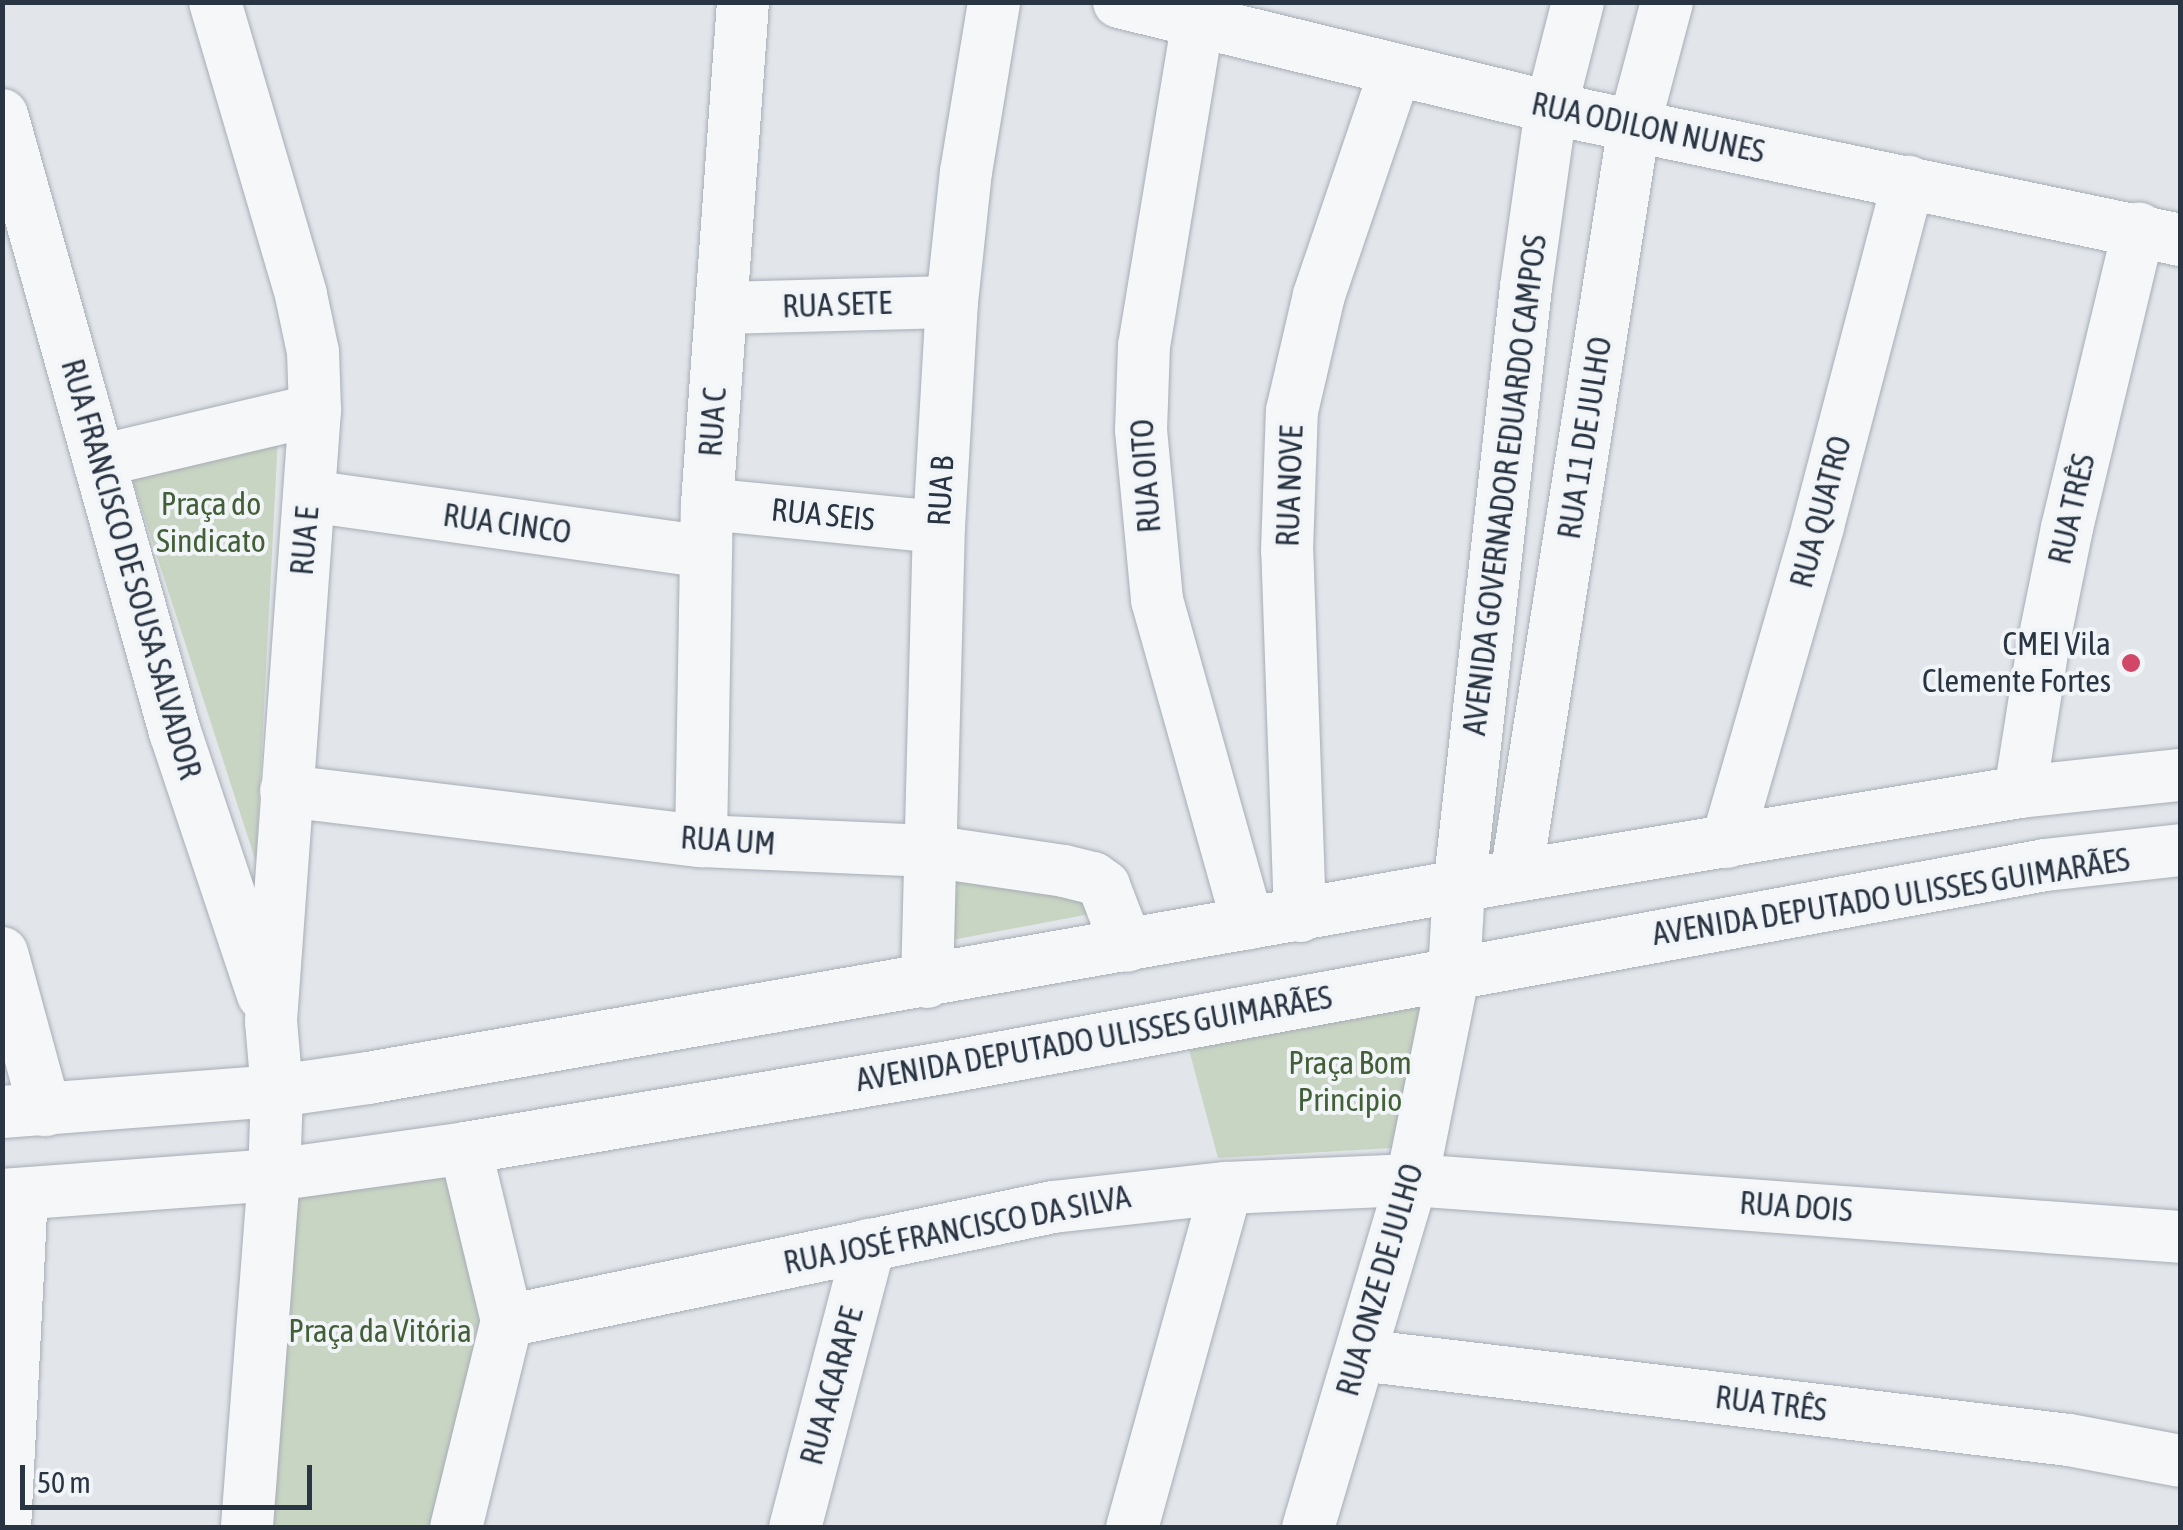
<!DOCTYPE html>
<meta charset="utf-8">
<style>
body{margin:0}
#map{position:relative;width:2183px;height:1530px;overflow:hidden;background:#e2e6eb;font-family:"Asap Condensed",sans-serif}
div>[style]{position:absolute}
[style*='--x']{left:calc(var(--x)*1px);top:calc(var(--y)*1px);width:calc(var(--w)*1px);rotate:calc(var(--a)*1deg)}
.green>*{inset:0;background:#c9d5c3}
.roads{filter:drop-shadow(0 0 2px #a7adb5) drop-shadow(0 0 2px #a7adb5)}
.minor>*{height:52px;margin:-26px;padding:0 26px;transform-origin:26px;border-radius:26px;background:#f5f7f9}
.dots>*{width:28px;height:28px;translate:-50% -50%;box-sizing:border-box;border:5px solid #f2f5f8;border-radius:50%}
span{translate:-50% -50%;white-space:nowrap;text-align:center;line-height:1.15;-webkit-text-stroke:8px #f2f5f8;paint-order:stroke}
.street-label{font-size:32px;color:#2a3543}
.park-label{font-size:32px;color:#425f37}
.poi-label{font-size:32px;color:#2a3543}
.right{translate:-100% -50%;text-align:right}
.frame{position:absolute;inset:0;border:5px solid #2a3543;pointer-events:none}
.scale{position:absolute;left:20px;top:1465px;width:292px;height:45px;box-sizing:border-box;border:5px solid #2a3543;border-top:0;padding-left:12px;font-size:30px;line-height:35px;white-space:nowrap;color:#2a3543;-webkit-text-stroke:8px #f2f5f8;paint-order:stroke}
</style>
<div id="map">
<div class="green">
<div style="clip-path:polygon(278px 437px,256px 862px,132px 479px)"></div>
<div style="clip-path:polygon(951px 861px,1069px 880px,1106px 911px,952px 940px)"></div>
<div style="clip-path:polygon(1435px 1001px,1410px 1147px,1218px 1158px,1185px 1035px)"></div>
<div style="clip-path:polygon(445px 1168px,490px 1330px,441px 1527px,258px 1528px,284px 1198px)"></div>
</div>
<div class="roads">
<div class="minor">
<div style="--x:215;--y:2;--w:305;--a:73.6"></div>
<div style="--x:301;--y:295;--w:58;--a:78.1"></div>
<div style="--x:313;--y:352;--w:58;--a:88"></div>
<div style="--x:315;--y:410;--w:613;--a:94.12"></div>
<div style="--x:271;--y:1021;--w:70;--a:85.1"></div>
<div style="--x:277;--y:1091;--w:84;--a:92"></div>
<div style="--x:274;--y:1175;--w:354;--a:94.4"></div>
<div style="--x:1119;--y:2;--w:487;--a:13.7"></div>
<div style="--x:1592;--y:117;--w:601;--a:11.81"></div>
<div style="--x:1198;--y:20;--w:329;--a:99.4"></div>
<div style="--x:1144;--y:345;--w:85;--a:92"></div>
<div style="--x:1141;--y:430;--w:171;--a:84.6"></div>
<div style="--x:1157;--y:600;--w:336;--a:74.3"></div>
<div style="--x:2;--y:115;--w:641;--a:74.34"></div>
<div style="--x:175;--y:732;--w:277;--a:71.5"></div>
<div style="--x:721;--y:308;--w:231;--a:-1.5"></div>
<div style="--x:99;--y:461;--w:222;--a:-13.3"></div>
<div style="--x:309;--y:496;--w:400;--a:8"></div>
<div style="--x:707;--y:504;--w:233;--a:5.7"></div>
<div style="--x:286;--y:791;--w:418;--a:6.9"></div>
<div style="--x:701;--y:841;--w:228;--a:2.5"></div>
<div style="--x:929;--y:851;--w:136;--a:8.4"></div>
<div style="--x:1064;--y:871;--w:30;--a:14"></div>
<div style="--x:1093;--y:878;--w:14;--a:36"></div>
<div style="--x:1104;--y:886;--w:64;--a:69"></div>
<div style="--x:2020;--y:792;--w:148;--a:-81"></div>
<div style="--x:2043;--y:646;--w:120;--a:-78.5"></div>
<div style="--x:2067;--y:528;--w:308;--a:-76.5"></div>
<div style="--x:701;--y:841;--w:337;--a:-89"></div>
<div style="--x:707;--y:504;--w:503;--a:-85.9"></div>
<div style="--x:1727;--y:842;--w:329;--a:-73.9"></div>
<div style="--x:1818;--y:526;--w:356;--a:-75.3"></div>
<div style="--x:1516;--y:876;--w:759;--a:-81.06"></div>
<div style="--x:1634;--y:126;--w:128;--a:-75.1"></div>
<div style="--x:1300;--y:916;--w:365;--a:-92"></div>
<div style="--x:1287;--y:551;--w:140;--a:-88"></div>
<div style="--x:1292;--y:411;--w:119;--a:-76.9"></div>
<div style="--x:1319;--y:295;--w:236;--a:-71.2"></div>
<div style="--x:2;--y:953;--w:163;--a:74.7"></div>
<div style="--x:927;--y:982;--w:455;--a:-88.5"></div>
<div style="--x:939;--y:527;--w:225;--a:-86.7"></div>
<div style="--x:952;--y:302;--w:131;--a:-83.9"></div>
<div style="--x:966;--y:172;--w:172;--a:-80.6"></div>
<div style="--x:2;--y:1112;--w:276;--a:-4.4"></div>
<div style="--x:277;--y:1091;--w:92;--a:-8.1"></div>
<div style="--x:368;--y:1078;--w:1166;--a:-9.98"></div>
<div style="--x:1516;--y:876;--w:511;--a:-9.46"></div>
<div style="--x:2020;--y:792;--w:161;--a:-6.1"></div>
<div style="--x:2;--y:1195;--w:273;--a:-4.2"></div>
<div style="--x:274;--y:1175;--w:193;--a:-8"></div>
<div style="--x:465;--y:1148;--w:491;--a:-9.5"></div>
<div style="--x:949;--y:1067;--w:1114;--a:-10.44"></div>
<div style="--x:2045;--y:865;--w:136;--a:-6.3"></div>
<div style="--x:507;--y:1321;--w:558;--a:-11.79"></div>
<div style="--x:1053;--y:1207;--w:174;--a:-6.3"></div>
<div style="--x:1226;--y:1188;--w:186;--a:-2.5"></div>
<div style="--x:1412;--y:1180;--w:770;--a:4.24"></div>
<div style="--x:1360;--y:1355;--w:714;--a:6.84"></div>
<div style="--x:2069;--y:1440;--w:113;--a:10.7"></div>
<div style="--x:5;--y:1528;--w:334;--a:-87.1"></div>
<div style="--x:456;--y:1528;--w:213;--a:-76.2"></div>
<div style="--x:507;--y:1321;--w:178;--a:-103.6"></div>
<div style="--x:795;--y:1528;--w:293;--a:-75.3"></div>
<div style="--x:1132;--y:1528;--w:353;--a:-74.5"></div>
<div style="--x:1308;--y:1528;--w:363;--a:-73.4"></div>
<div style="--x:1412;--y:1180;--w:212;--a:-78.6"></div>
<div style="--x:1454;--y:972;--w:83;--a:-86.6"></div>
<div style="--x:1459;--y:889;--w:606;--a:-83.65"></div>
<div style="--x:1526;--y:287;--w:181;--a:-82"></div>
<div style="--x:1551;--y:108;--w:109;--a:-75.7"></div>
</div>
</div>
<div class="dots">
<div style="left:2131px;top:663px;background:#d04768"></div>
</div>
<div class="street-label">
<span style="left:1648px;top:128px;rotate:12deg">RUA ODILON NUNES</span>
<span style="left:837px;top:305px;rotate:-2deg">RUA SETE</span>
<span style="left:713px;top:422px;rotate:-86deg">RUA C</span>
<span style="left:1585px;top:438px;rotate:-81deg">RUA 11 DE JULHO</span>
<span style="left:1146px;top:476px;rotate:-94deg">RUA OITO</span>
<span style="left:1505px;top:485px;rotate:-83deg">AVENIDA GOVERNADOR EDUARDO CAMPOS</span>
<span style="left:1290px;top:486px;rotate:-88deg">RUA NOVE</span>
<span style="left:941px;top:491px;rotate:-87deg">RUA B</span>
<span style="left:2072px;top:509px;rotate:-77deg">RUA TRÊS</span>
<span style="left:1821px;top:512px;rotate:-75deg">RUA QUATRO</span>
<span style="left:823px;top:515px;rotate:6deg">RUA SEIS</span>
<span style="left:507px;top:524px;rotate:8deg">RUA CINCO</span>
<span style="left:305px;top:541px;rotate:-85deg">RUA E</span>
<span style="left:131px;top:569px;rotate:74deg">RUA FRANCISCO DE SOUSA SALVADOR</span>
<span style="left:728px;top:841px;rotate:4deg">RUA UM</span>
<span style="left:1891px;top:897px;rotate:-9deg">AVENIDA DEPUTADO ULISSES GUIMARÃES</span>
<span style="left:1094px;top:1039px;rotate:-10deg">AVENIDA DEPUTADO ULISSES GUIMARÃES</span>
<span style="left:1796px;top:1207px;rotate:4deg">RUA DOIS</span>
<span style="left:957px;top:1230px;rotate:-11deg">RUA JOSÉ FRANCISCO DA SILVA</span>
<span style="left:1380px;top:1280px;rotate:-74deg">RUA ONZE DE JULHO</span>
<span style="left:832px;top:1386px;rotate:-75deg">RUA ACARAPE</span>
<span style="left:1771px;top:1404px;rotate:7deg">RUA TRÊS</span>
</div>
<div class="park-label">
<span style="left:211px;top:523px">Praça do<br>Sindicato</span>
<span style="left:1350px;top:1082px">Praça Bom<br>Principio</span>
<span style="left:380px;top:1331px">Praça da Vitória</span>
</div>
<div class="poi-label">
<span class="right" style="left:2111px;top:663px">CMEI Vila<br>Clemente Fortes</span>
</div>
<div class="frame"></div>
<div class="scale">50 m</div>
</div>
